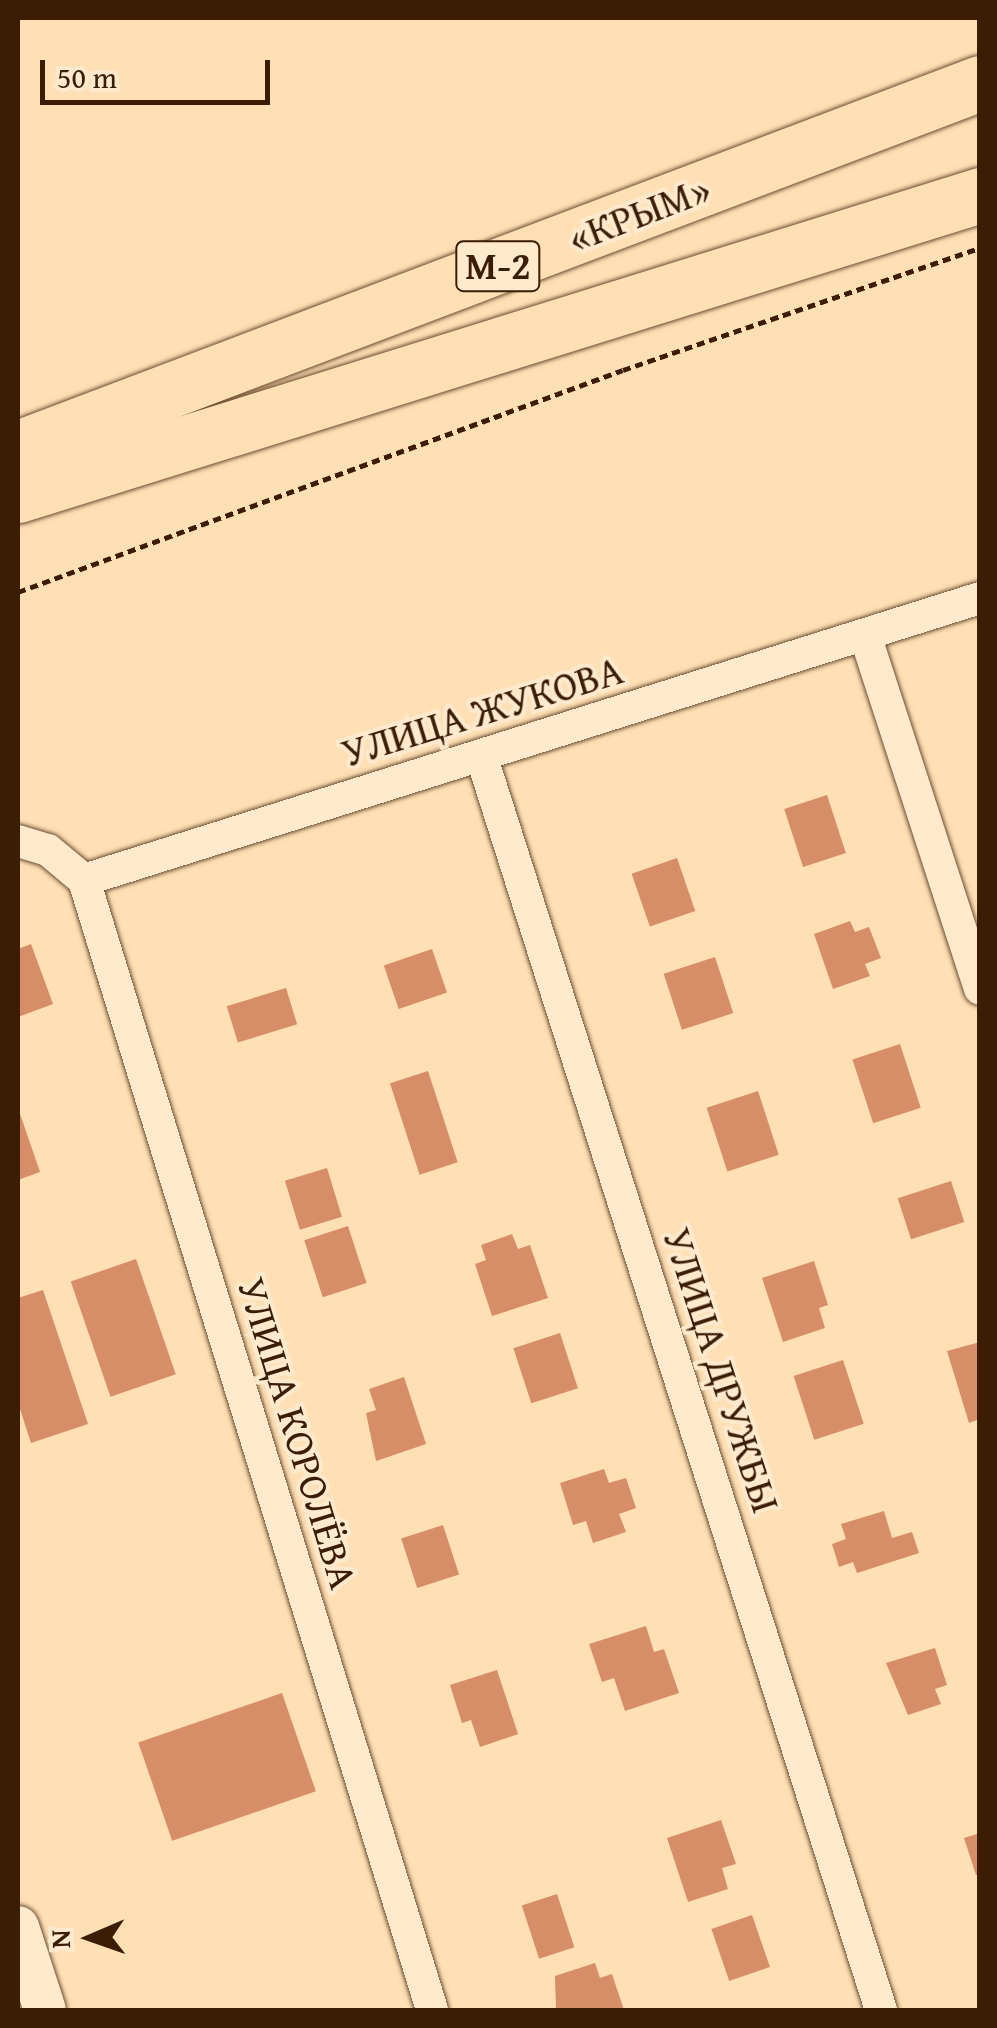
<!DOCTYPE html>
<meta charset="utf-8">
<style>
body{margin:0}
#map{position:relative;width:997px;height:2028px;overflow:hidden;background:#ffdfb4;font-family:"Gentium Book Plus",serif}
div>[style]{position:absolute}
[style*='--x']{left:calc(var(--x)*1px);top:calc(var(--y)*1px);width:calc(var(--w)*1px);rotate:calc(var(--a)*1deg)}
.building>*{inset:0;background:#d78d67;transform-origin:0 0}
.path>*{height:5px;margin-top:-2.5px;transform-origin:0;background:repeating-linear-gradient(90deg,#3b1d05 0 8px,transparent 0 13px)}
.roads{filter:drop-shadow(0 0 2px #6c4e31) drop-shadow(0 0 2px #6c4e31)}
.minor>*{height:32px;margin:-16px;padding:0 16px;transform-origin:16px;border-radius:16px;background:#ffeace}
.tertiary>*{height:42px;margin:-21px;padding:0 21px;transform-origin:21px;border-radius:21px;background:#ffeace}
.trunk>*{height:55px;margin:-27.5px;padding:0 27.5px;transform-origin:27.5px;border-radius:27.5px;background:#ffdfb4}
span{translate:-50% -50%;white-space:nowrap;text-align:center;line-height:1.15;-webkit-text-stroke:8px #ffeace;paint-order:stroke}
.shield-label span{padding:2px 8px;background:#ffeace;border:2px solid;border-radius:8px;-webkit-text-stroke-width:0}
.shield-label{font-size:38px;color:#3b1d05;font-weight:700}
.street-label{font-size:40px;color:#3b1d05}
.frame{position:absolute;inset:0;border:20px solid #3b1d05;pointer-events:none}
.north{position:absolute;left:40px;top:1888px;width:100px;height:100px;-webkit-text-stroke:8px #ffeace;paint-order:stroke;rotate:268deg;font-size:28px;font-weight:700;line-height:40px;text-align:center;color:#3b1d05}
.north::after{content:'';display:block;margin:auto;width:35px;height:45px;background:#3b1d05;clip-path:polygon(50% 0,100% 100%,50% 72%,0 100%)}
.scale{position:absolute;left:40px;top:60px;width:230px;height:45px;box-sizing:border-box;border:5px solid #3b1d05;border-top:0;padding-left:12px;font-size:30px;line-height:35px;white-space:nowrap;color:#3b1d05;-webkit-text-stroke:8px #ffeace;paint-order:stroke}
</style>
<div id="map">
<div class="building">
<div style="left:827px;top:795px;width:61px;height:45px;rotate:72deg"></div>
<div style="left:677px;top:858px;width:56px;height:48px;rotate:71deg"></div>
<div style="clip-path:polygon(850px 921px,855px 932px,869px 927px,881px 958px,865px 964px,870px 976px,833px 989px,814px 934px)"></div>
<div style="clip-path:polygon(31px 944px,53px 1004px,18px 1017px,18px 949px)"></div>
<div style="left:432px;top:949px;width:46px;height:51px;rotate:71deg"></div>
<div style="left:715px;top:957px;width:59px;height:54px;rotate:72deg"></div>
<div style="left:286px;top:988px;width:38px;height:62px;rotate:73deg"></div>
<div style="left:900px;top:1044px;width:67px;height:50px;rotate:72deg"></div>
<div style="left:428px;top:1071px;width:96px;height:40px;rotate:72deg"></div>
<div style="left:758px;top:1091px;width:67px;height:54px;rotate:72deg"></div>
<div style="clip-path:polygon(18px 1108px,40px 1172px,18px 1180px)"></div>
<div style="left:327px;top:1168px;width:51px;height:44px;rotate:73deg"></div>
<div style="left:951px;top:1181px;width:43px;height:56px;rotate:72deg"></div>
<div style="left:348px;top:1226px;width:60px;height:46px;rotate:72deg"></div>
<div style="clip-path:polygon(512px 1234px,518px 1249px,530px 1245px,548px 1298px,492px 1316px,475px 1264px,486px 1260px,481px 1245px)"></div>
<div style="left:136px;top:1259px;width:122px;height:69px;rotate:71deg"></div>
<div style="clip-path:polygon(814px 1261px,828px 1305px,819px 1308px,825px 1328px,783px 1342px,762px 1278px)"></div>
<div style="clip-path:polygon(43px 1290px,88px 1424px,31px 1443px,18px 1403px,18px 1298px)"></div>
<div style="left:560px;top:1333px;width:58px;height:49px;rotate:72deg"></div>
<div style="clip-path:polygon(980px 1342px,980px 1419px,969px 1423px,947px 1351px)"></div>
<div style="left:843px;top:1360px;width:67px;height:52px;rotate:72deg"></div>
<div style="clip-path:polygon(404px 1377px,426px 1444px,376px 1461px,366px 1413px,376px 1410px,369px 1389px)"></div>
<div style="clip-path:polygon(604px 1469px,609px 1483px,626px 1478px,636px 1508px,619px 1514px,626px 1532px,593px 1543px,586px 1521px,573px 1525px,560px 1483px)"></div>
<div style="clip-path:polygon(884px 1511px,892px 1538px,912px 1532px,919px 1553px,857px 1573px,853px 1562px,839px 1567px,832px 1544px,846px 1539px,841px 1524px)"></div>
<div style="left:443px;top:1525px;width:52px;height:44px;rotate:72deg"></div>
<div style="clip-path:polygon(646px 1626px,654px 1652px,664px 1649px,679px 1693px,625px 1711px,614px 1678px,602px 1682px,589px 1644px)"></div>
<div style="clip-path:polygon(935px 1648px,947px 1685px,935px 1689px,941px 1704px,908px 1715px,886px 1663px)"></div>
<div style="clip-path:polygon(497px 1670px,518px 1734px,480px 1747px,471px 1720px,462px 1723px,450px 1685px)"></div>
<div style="left:282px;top:1693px;width:104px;height:152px;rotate:71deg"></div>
<div style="clip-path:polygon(721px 1820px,736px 1864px,722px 1868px,728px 1889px,688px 1902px,667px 1838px)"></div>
<div style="clip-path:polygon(980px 1833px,980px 1874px,976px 1875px,964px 1838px)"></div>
<div style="left:557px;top:1894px;width:56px;height:37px;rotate:72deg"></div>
<div style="left:752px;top:1915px;width:55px;height:43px;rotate:71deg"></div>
<div style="clip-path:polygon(595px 1963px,600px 1978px,612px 1974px,624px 2010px,556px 2010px,555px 1976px)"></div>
</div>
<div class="path">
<div style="--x:18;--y:592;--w:644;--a:-20.15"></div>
<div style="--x:623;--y:370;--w:377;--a:-18.9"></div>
</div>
<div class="roads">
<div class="minor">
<div style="--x:865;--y:635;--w:372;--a:72"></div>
<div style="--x:481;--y:755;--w:1317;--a:72.32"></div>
<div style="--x:18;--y:841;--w:31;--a:17"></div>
<div style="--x:48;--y:850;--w:47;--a:39.8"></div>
<div style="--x:84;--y:880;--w:939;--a:-17.47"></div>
<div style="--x:84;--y:880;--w:1182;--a:72.88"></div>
</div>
<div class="tertiary">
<div style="--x:18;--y:1927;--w:87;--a:72"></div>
</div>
<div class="trunk">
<div style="--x:18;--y:448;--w:1029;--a:-20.78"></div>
<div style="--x:18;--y:495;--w:1008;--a:-17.32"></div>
</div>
</div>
<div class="shield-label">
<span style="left:498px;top:266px">М-2</span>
</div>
<div class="street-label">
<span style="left:639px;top:213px;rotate:-21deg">«КРЫМ»</span>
<span style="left:482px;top:711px;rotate:-17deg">УЛИЦА ЖУКОВА</span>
<span style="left:722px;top:1370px;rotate:72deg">УЛИЦА ДРУЖБЫ</span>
<span style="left:298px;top:1433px;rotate:73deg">УЛИЦА КОРОЛЁВА</span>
</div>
<div class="frame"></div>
<div class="north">N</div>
<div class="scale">50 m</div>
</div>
